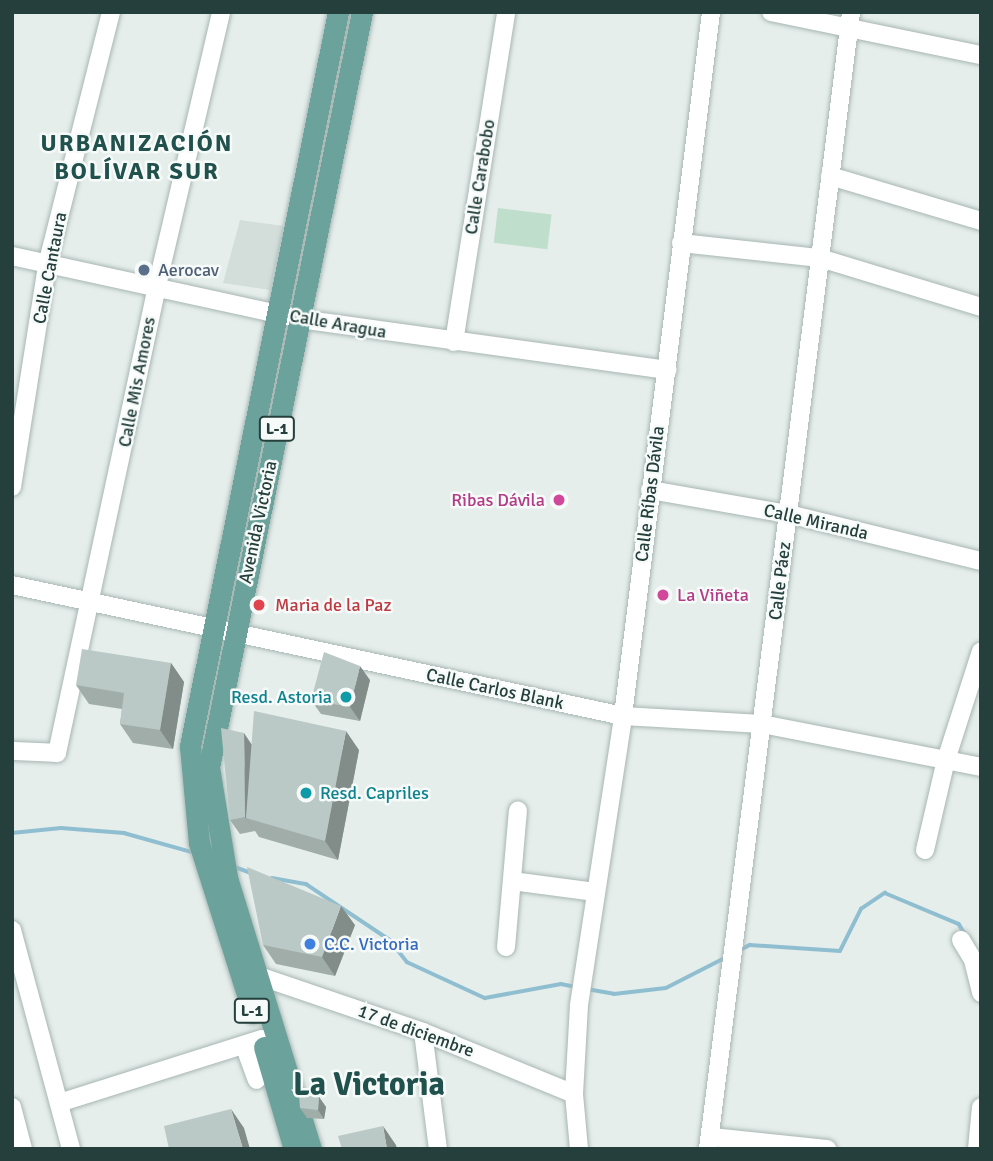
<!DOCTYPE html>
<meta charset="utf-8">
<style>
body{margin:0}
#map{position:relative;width:993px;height:1161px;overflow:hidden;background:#e5eeeb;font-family:Signika,sans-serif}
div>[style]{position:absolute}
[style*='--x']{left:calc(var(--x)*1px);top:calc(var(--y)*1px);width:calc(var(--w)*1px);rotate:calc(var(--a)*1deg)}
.built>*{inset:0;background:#d3deda}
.green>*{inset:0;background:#bfdecc;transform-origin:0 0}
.stream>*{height:3.5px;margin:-1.75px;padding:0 1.75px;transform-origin:1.75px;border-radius:1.75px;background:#90bed1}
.roads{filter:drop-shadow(0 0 2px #a8b6b3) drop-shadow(0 0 2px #a8b6b3)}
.minor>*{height:18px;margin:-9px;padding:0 9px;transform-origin:9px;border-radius:9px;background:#fff}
.major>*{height:21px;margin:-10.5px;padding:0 10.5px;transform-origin:10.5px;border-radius:10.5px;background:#6ba29b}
.wall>*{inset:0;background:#a0ada9}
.shaded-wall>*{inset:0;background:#828d8a}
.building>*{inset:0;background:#bac9c5}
.dots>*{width:19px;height:19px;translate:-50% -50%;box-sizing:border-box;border:4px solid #f6faf9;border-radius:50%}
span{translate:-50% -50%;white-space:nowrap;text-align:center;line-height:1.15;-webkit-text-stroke:5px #f6faf9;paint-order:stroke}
.shield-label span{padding:2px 5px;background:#f6faf9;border:2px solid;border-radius:5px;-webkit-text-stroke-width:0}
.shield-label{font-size:16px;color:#25403c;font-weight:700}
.street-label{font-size:18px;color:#25403c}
.service-label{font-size:18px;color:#4e5e75}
.left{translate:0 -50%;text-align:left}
.hotel-label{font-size:18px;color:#b23c85}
.right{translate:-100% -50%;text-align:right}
.health-label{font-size:18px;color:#be3a42}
.culture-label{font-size:18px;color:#0d838f}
.shop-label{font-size:18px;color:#366cbe}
.district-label{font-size:24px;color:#21514c;font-weight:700;letter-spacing:2px}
.town-label{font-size:32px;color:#21514c;font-weight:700}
.frame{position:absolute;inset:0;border:14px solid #25403c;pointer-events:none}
</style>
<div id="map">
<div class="built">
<div style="clip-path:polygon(240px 220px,284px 226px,270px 290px,223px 283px)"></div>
</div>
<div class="green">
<div style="left:498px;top:208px;width:54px;height:35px;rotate:7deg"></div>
</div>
<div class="stream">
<div style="--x:12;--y:833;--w:49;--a:-5.8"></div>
<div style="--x:61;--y:828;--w:63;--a:4.5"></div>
<div style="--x:124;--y:833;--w:74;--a:15.7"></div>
<div style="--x:232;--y:866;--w:20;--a:20"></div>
<div style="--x:272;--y:878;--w:35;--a:10"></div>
<div style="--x:306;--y:884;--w:101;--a:33.7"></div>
<div style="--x:390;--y:940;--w:28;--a:52"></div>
<div style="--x:407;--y:962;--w:86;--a:24.8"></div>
<div style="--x:485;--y:998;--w:77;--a:-10.4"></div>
<div style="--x:561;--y:984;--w:15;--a:11"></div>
<div style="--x:738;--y:951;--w:13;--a:-27"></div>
<div style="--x:750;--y:945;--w:90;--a:3.8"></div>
<div style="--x:840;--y:951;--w:47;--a:-63.4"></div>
<div style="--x:861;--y:909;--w:29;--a:-34"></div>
<div style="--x:885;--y:893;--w:80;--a:22.7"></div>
<div style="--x:959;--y:924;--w:12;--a:59"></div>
<div style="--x:587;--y:989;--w:27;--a:10"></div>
<div style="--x:614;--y:994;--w:52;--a:-6.6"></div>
<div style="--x:666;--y:988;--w:66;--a:-27"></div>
</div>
<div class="roads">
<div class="minor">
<div style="--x:771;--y:12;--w:214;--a:11.6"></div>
<div style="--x:830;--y:176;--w:158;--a:16.6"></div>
<div style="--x:681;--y:243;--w:140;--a:6.2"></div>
<div style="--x:820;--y:258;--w:168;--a:16.9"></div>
<div style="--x:12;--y:256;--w:295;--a:12.3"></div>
<div style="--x:300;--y:319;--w:371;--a:7.9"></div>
<div style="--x:454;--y:342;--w:334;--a:-81"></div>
<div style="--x:12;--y:487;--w:225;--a:-81"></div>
<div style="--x:47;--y:265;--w:261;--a:-75.8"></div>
<div style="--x:650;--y:490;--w:140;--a:9.9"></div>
<div style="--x:788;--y:514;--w:199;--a:13.7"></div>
<div style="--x:12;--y:585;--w:625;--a:12.1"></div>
<div style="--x:623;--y:716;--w:139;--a:3.3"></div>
<div style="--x:762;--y:724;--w:223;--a:11.1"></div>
<div style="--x:12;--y:751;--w:45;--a:2.5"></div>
<div style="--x:57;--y:753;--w:473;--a:-77.9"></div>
<div style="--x:156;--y:290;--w:285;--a:-76.8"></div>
<div style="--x:925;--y:850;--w:92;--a:-76.9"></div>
<div style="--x:946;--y:760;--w:114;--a:-72.2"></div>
<div style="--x:512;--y:881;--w:84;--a:7.5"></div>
<div style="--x:12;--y:930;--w:227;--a:74.9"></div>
<div style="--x:961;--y:940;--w:23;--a:59"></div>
<div style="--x:973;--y:960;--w:34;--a:76"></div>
<div style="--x:506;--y:947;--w:137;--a:-85"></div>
<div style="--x:256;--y:975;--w:176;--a:18.8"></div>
<div style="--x:423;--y:1032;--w:163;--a:22.3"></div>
<div style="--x:423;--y:1032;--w:118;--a:82.7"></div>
<div style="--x:244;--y:1045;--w:37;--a:70"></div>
<div style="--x:59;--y:1103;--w:213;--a:-17.5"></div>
<div style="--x:12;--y:1107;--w:43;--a:75.3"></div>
<div style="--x:711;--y:1137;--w:117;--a:5.9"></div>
<div style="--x:579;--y:1149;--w:55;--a:-95.2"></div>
<div style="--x:574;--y:1094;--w:89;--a:-86.8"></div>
<div style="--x:579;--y:1005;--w:292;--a:-81.3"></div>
<div style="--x:623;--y:716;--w:709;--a:-82.87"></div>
<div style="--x:708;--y:1149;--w:1146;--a:-82.83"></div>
<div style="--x:977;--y:1149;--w:42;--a:-84.6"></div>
</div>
<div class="major">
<div style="--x:253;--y:1013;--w:178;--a:-107.6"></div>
<div style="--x:199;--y:843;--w:97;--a:-95.3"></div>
<div style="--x:190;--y:746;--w:749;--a:-78.6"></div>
<div style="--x:264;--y:1047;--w:106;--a:73.6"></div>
<div style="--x:311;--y:1149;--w:285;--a:-107.2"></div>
<div style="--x:227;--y:877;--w:111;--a:-99.3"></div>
<div style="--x:209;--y:767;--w:770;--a:-78.54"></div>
</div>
</div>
<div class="wall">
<div style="clip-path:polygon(171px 663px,184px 682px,173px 749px,133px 743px,120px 724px,122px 709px,89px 704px,76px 685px)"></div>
<div style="clip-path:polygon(370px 680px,360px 721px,321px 714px,311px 700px)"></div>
<div style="clip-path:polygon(251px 744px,359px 750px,338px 860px,259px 837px,255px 831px,240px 834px,230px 820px)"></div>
<div style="clip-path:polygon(355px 925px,335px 976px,276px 964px,263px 945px)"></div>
<div style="clip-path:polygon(319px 1097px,326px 1107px,324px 1119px,307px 1118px,300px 1108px)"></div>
</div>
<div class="shaded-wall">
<div style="clip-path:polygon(171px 663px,184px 682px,173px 749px,160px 730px)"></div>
<div style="clip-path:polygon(360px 666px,370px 680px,360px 721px,350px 707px)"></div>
<div style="clip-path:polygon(346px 731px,359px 750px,338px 860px,325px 841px)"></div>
<div style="clip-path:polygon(244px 733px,254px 748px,246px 818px,255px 831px,245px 817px)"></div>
<div style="clip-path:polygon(341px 906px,355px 925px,335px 976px,322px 957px)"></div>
<div style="clip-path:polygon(319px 1097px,326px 1107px,324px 1119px,318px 1110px)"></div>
<div style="clip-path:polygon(231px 1109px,244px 1128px,250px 1149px,243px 1149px)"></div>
<div style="clip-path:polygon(383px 1126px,396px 1145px,397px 1149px,387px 1149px)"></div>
</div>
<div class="building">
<div style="clip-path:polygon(82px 649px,171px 663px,160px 730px,120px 724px,124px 693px,76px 685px)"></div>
<div style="clip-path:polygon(324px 652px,360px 666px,350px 707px,311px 700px)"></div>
<div style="clip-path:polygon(254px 711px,346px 731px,325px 841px,246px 818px)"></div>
<div style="clip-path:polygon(221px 728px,244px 733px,245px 817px,230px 820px)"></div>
<div style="clip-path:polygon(247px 867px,341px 906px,322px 957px,263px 945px)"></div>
<div style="clip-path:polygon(299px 1095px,319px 1097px,318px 1110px,300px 1108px)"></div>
<div style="clip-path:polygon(231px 1109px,243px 1149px,169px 1149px,164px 1126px)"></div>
<div style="clip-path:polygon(383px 1126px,387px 1149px,342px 1149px,338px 1136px)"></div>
</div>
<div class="dots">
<div style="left:144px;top:270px;background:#5c6f8a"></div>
<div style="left:559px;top:500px;background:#d1479c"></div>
<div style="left:663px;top:595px;background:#d1479c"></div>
<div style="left:259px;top:605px;background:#e0444e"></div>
<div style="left:346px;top:697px;background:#0f9aa8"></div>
<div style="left:306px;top:793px;background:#0f9aa8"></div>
<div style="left:310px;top:944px;background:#3f7fe0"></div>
</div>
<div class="shield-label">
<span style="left:277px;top:429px">L-1</span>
<span style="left:252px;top:1011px">L-1</span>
</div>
<div class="street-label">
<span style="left:480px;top:177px;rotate:-81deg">Calle Carabobo</span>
<span style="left:50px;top:268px;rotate:-79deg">Calle Cantaura</span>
<span style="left:338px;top:324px;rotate:10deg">Calle Aragua</span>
<span style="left:137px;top:382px;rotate:-79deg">Calle Mis Amores</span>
<span style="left:650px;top:494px;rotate:-83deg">Calle Ríbas Dávila</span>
<span style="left:258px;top:522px;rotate:-78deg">Avenida Victoria</span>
<span style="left:816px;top:522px;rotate:13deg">Calle Miranda</span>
<span style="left:780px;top:581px;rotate:-83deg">Calle Páez</span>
<span style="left:495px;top:689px;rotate:12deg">Calle Carlos Blank</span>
<span style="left:416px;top:1031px;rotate:20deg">17 de diciembre</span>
</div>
<div class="service-label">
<span class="left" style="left:158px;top:270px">Aerocav</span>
</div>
<div class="hotel-label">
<span class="right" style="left:545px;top:500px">Ribas Dávila</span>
<span class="left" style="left:677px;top:595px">La Viñeta</span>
</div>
<div class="health-label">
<span class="left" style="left:275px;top:605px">Maria de la Paz</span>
</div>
<div class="culture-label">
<span class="right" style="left:332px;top:697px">Resd. Astoria</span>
<span class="left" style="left:320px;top:793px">Resd. Capriles</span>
</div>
<div class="shop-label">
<span class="left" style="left:324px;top:944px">C.C. Victoria</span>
</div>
<div class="district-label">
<span style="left:137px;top:158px">URBANIZACIÓN<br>BOLÍVAR SUR</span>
</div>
<div class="town-label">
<span style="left:369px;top:1085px">La Victoria</span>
</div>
<div class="frame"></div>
</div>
